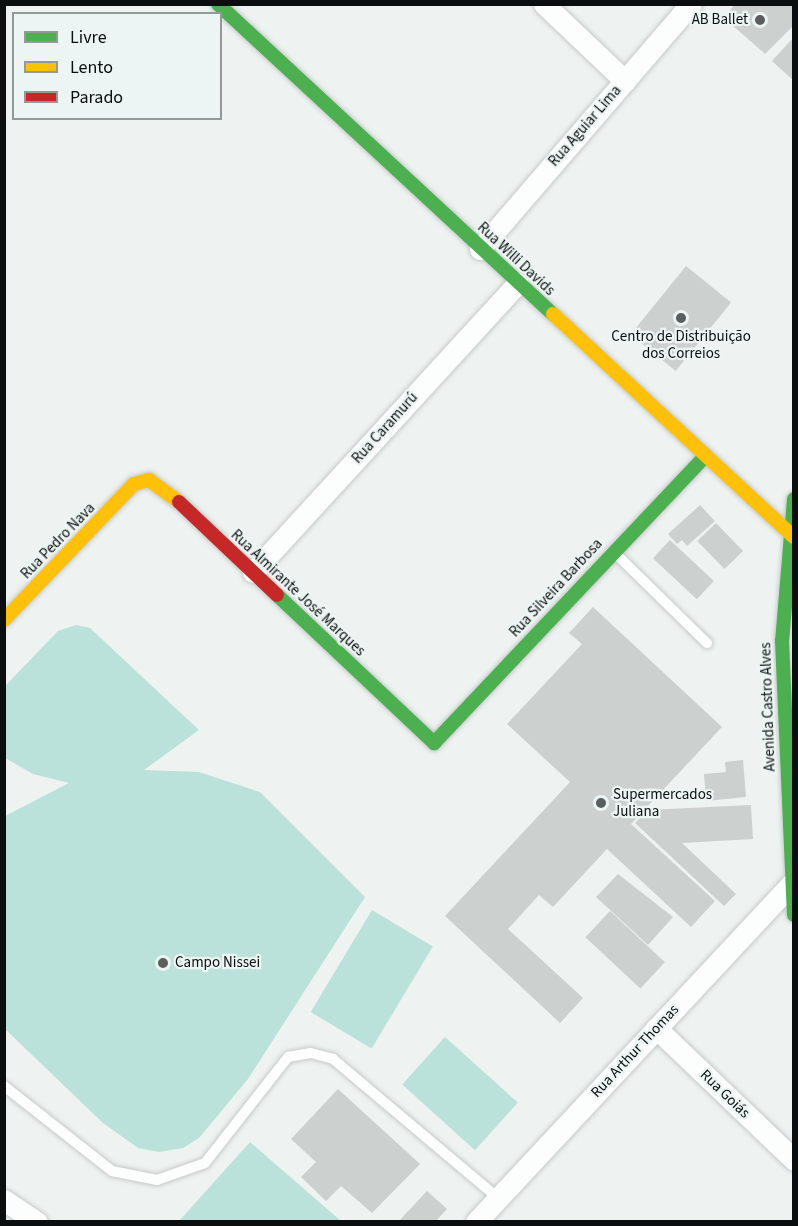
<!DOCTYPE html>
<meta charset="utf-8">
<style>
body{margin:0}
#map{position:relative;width:798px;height:1226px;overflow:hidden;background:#eef3f2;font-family:"Source Sans 3",sans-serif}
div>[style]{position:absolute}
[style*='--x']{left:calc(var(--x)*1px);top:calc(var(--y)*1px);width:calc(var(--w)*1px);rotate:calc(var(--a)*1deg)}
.green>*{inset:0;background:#bbe1db;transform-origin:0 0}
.building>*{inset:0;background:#ccd0cf;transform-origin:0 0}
.roads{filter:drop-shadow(0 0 2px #c6cac9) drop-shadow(0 0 2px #c6cac9)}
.lane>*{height:10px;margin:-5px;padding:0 5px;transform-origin:5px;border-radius:5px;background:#fcfdfd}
.street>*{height:21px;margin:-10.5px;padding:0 10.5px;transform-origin:10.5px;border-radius:10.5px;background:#fcfdfd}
.fast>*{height:14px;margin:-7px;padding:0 7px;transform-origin:7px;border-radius:7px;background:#4caf50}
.slow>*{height:14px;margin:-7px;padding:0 7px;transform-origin:7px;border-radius:7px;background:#ffc107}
.jam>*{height:14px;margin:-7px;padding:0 7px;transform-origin:7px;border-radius:7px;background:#c62828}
.dots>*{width:16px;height:16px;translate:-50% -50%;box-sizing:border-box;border:3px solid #ecf5f3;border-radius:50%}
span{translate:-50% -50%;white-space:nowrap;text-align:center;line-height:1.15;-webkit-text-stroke:4.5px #ecf5f3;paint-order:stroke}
.poi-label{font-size:15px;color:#0b0e0e}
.right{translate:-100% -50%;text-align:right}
.left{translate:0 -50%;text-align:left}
.street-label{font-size:15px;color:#0b0e0e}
.frame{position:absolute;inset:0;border:6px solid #0b0e0e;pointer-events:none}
.legend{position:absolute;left:12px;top:12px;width:210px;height:108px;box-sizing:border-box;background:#ecf5f3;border:2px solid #929997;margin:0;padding:8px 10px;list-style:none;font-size:18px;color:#0b0e0e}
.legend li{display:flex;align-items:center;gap:12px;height:30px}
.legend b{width:30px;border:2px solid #929997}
</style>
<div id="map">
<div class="green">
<div style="clip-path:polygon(76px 625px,90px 628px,199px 730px,144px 770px,199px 772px,260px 792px,365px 897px,248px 1079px,199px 1138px,183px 1148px,159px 1152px,138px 1148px,103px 1123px,5px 1029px,5px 816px,69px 783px,33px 774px,5px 758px,5px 686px,58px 631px)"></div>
<div style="left:372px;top:910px;width:71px;height:119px;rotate:31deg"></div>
<div style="left:445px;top:1037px;width:98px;height:64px;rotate:42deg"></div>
<div style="clip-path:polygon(250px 1142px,341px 1221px,179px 1221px)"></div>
</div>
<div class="building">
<div style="clip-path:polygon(735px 4px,794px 4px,794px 25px,765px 54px,724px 18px)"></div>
<div style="clip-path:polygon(791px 40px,794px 42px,794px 81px,772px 61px)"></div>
<div style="left:686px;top:266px;width:58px;height:88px;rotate:39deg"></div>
<div style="clip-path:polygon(700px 505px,715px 521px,687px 546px,682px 540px,677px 544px,668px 534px)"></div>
<div style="left:716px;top:523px;width:39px;height:26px;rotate:46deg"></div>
<div style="left:670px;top:540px;width:60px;height:25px;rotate:43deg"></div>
<div style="clip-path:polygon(593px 607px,722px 727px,631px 824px,715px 901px,691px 927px,607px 849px,553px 907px,539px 895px,508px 929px,583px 998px,560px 1023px,445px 916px,570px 782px,507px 724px,582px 644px,569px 633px)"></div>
<div style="clip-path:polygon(743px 760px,746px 797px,706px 801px,704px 774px,726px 772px,725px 762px)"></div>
<div style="clip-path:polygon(751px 805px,753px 839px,682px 843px,736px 894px,724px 906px,635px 823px,648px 810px)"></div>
<div style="clip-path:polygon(618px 874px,673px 917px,648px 945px,596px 897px)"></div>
<div style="left:610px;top:911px;width:75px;height:36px;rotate:43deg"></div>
<div style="clip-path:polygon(338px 1089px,420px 1164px,372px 1213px,341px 1186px,326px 1201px,301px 1177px,316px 1162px,291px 1139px)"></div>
<div style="clip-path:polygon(427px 1191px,447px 1209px,435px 1222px,398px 1222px)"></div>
</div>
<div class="roads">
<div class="lane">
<div style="--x:615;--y:553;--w:129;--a:44.4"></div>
<div style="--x:4;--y:1086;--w:137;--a:38.2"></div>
<div style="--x:112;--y:1171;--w:46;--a:11.3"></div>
<div style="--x:157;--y:1180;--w:51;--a:-19.5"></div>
<div style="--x:205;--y:1163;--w:135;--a:-51.9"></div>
<div style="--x:288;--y:1057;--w:23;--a:-10"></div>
<div style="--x:311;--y:1053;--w:23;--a:15"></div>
<div style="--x:333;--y:1059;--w:216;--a:40.1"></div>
</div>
<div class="street">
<div style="--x:544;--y:4;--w:112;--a:43.5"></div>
<div style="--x:480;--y:249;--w:323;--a:-49.3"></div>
<div style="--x:253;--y:572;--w:392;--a:-47.5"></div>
<div style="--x:656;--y:1028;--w:191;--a:43.7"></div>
<div style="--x:4;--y:1200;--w:40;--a:34"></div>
<div style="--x:476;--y:1222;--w:466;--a:-47"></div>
</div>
<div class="fast">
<div style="--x:218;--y:4;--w:456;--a:42.8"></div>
<div style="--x:794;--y:499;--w:143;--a:94.8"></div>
<div style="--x:782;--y:641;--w:274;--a:87.5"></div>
<div style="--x:277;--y:595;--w:216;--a:43.3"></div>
<div style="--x:434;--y:743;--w:393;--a:-46.6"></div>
</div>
<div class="slow">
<div style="--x:553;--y:314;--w:328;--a:42.8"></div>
<div style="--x:4;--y:620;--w:188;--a:-46.3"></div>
<div style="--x:134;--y:484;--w:16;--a:-15"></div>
<div style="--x:149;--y:480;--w:37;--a:36"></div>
</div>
<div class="jam">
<div style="--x:179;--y:502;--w:135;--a:43.5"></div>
</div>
</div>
<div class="dots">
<div style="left:760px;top:20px;background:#5a5e5e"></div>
<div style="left:681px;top:318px;background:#5a5e5e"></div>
<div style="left:601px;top:803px;background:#5a5e5e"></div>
<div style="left:163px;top:963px;background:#5a5e5e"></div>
</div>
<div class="poi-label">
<span class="right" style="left:748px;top:20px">AB Ballet</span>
<span style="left:681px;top:345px">Centro de Distribuição<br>dos Correios</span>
<span class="left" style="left:613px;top:803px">Supermercados<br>Juliana</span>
<span class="left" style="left:175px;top:963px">Campo Nissei</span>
</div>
<div class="street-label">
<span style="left:585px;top:126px;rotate:-49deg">Rua Aguiar Lima</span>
<span style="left:516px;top:259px;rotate:43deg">Rua Willi Davids</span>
<span style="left:385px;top:428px;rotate:-48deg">Rua Caramurú</span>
<span style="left:58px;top:541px;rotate:-46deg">Rua Pedro Nava</span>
<span style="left:556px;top:588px;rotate:-47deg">Rua Silveira Barbosa</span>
<span style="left:298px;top:593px;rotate:43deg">Rua Almirante José Marques</span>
<span style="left:768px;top:707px;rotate:-92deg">Avenida Castro Alves</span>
<span style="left:635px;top:1051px;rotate:-47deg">Rua Arthur Thomas</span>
<span style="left:725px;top:1094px;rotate:44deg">Rua Goiás</span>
</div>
<div class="frame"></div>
<ul class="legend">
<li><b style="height:8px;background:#4caf50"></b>Livre</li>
<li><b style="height:8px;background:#ffc107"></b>Lento</li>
<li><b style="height:8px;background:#c62828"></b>Parado</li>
</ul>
</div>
